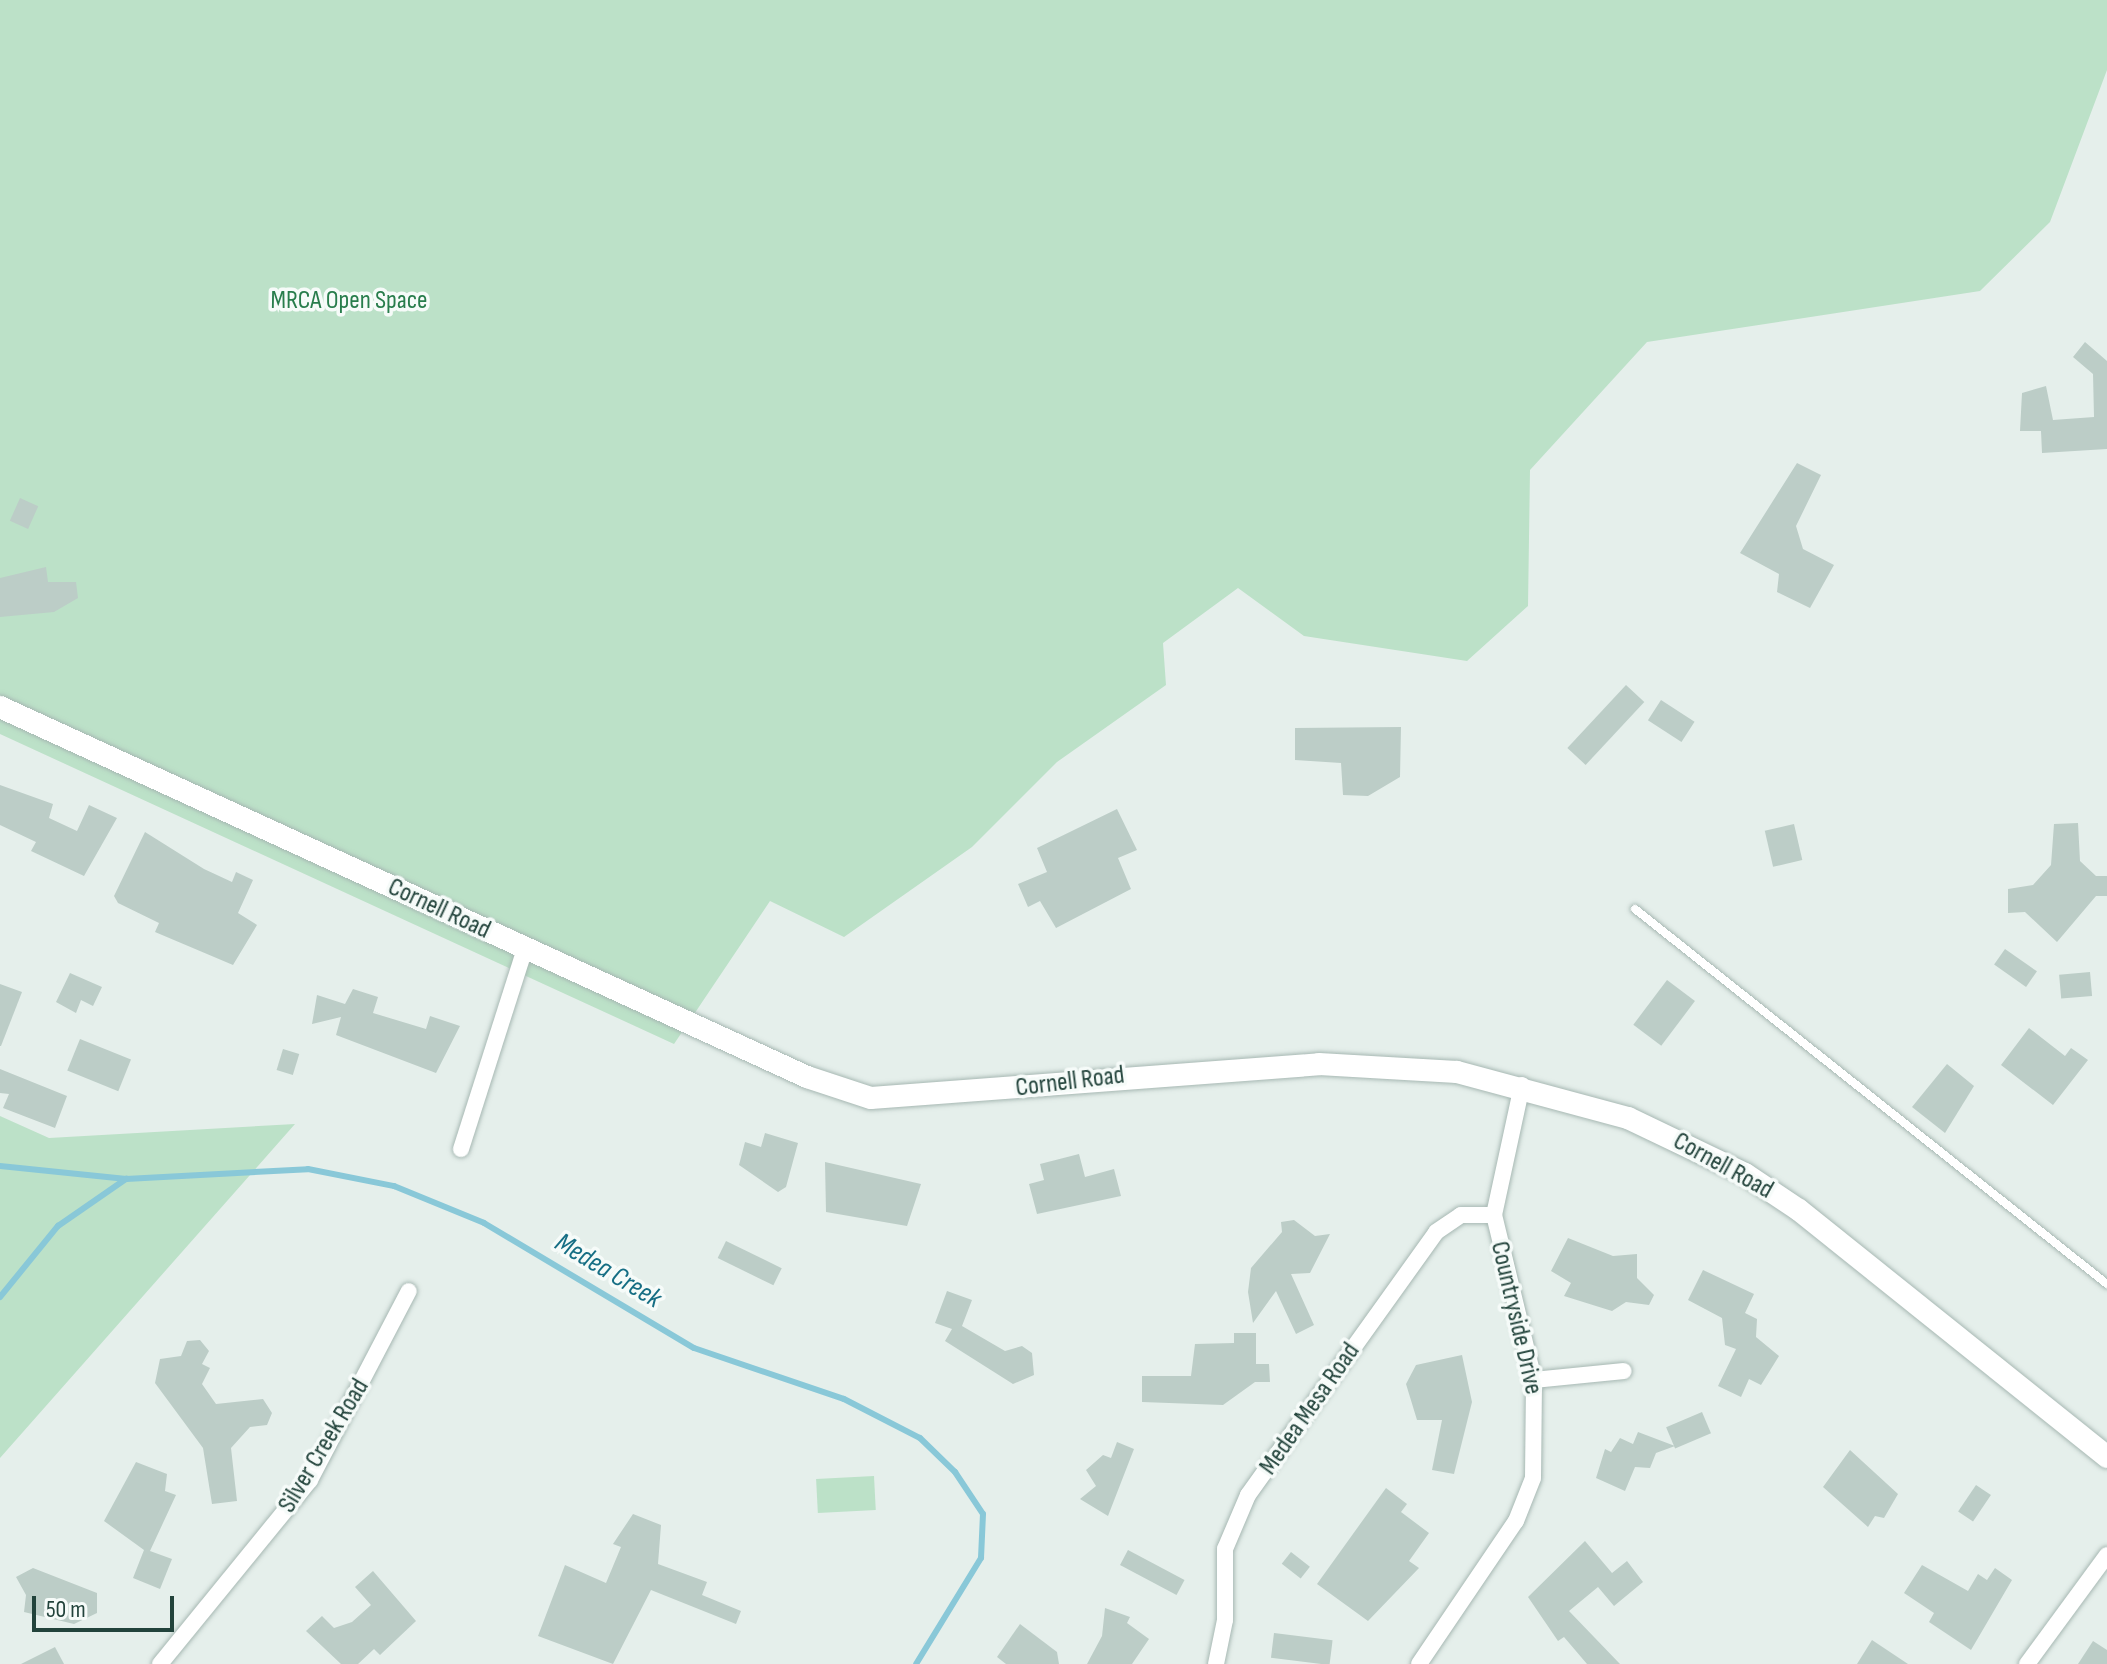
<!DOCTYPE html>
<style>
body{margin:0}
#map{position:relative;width:2107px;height:1664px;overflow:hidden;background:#e5efeb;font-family:"Sofia Sans Condensed",sans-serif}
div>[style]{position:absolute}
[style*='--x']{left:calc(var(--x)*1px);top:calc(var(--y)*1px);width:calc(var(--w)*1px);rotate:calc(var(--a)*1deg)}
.green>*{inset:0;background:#bce1c8;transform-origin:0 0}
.stream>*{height:6px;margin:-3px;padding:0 3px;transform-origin:3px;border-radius:3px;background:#89c8d8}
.building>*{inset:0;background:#bccdc7;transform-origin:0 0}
.roads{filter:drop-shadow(0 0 2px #a7b8b3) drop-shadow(0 0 2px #a7b8b3)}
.lane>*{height:8px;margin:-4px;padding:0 4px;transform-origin:4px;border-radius:4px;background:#fff}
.street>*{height:16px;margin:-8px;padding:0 8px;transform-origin:8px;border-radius:8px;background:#fff}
.secondary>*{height:22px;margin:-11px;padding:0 11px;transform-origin:11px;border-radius:11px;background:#fff}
span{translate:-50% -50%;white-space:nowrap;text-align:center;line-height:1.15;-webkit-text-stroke:7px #f6fbf9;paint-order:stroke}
.park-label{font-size:26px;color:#287d4c}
.street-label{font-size:26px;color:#22433b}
.water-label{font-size:28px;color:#166e84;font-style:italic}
.scale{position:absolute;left:32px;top:1596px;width:142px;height:36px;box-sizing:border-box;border:4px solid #22433b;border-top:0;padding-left:10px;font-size:24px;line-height:28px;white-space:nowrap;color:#22433b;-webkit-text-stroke:6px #f6fbf9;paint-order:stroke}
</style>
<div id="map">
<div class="green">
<div style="clip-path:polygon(0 0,2107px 0,2107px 70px,2050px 222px,1980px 291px,1647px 342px,1530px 470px,1528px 606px,1467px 661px,1304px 636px,1238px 588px,1163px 643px,1166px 685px,1057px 762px,972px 847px,844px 937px,770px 901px,674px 1044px,0 734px)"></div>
<div style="clip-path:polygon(0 1116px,49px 1138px,295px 1124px,0 1458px)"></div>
<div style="left:874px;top:1476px;width:34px;height:58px;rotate:87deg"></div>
</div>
<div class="stream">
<div style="--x:0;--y:1166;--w:127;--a:5.9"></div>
<div style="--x:126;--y:1179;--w:182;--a:-3.1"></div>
<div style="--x:308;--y:1169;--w:88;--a:11.2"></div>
<div style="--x:394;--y:1186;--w:97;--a:22.3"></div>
<div style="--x:484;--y:1223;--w:244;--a:30.8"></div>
<div style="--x:694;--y:1348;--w:158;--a:18.8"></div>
<div style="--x:844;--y:1399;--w:85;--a:27.2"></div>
<div style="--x:920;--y:1438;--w:49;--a:44.2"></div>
<div style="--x:955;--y:1472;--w:50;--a:56.3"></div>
<div style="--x:983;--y:1514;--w:44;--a:92.6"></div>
<div style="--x:981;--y:1558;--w:124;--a:121.5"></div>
<div style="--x:0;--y:1297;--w:92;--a:-50.8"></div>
<div style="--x:58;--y:1226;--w:83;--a:-34.7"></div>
</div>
<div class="building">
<div style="clip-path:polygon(2085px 342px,2107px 361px,2107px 449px,2042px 453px,2041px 431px,2020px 431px,2022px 393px,2046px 386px,2053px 420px,2094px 417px,2093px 374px,2073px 357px)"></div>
<div style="clip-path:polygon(1797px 463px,1821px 475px,1796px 526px,1803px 549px,1834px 565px,1810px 608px,1777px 592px,1779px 574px,1740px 553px)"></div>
<div style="left:20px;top:498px;width:20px;height:25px;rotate:24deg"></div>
<div style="clip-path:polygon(46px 567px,48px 582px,76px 582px,78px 598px,54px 612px,0 617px,0 578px)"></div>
<div style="left:1626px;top:685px;width:25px;height:86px;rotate:43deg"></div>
<div style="left:1661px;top:700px;width:40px;height:24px;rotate:33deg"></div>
<div style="clip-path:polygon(1401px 727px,1400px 777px,1368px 796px,1343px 795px,1341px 763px,1295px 760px,1295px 728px)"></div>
<div style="clip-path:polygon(0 785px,53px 804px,49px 818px,77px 831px,89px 805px,117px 818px,84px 876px,31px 851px,36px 842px,0 825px)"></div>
<div style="clip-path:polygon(1117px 809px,1137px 850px,1118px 858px,1131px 889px,1056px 928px,1040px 901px,1028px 907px,1018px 884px,1047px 872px,1037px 848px)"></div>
<div style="clip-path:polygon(2078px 823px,2080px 861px,2096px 876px,2107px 876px,2107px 896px,2096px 896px,2057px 942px,2025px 912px,2008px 913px,2008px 889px,2033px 885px,2051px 865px,2054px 824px)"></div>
<div style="left:1794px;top:824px;width:37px;height:30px;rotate:77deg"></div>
<div style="clip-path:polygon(145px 832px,204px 869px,232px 882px,236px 872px,253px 880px,238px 913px,257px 925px,233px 965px,155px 932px,159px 923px,118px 903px,114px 896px)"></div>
<div style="left:2005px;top:949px;width:39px;height:19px;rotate:35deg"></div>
<div style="left:2090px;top:972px;width:24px;height:31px;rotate:85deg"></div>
<div style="clip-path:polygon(70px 973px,102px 987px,93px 1006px,81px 1000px,76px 1013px,56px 1002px)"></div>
<div style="left:1667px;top:980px;width:35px;height:56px;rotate:37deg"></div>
<div style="clip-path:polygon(0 984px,22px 992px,1px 1046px,0 1046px)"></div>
<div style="clip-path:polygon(353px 989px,378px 997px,373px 1013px,426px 1029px,430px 1016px,460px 1026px,436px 1073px,336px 1035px,341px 1017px,312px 1024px,317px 995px,345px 1004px)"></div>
<div style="clip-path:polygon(2029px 1028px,2065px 1056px,2071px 1048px,2088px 1060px,2053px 1105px,2001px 1065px)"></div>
<div style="left:80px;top:1039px;width:55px;height:34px;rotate:22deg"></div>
<div style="left:283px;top:1049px;width:17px;height:22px;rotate:17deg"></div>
<div style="clip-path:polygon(1947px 1064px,1974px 1086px,1945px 1133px,1912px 1107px)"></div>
<div style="clip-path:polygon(0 1069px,67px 1096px,55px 1128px,3px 1108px,9px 1094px,0 1093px)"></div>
<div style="clip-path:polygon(765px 1133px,798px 1143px,786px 1187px,778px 1192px,739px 1165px,745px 1142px,761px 1147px)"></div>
<div style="clip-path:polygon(1079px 1154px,1085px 1177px,1114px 1169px,1121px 1196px,1037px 1214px,1029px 1184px,1044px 1180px,1040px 1164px)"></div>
<div style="clip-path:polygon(825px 1162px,921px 1184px,907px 1226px,826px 1212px)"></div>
<div style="clip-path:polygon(1294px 1220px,1315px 1236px,1330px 1234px,1310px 1273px,1291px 1274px,1314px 1325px,1296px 1334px,1276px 1291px,1253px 1323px,1248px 1292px,1251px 1268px,1282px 1232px,1281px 1222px)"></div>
<div style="clip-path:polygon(1568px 1238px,1613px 1256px,1637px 1254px,1637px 1278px,1654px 1295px,1649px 1305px,1626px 1302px,1612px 1311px,1564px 1296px,1571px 1283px,1551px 1271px)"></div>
<div style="left:726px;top:1241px;width:62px;height:19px;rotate:26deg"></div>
<div style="clip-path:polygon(1703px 1270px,1754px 1294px,1745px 1313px,1757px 1319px,1756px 1337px,1779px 1356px,1761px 1385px,1749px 1379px,1741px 1397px,1718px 1386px,1736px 1349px,1725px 1345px,1722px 1318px,1688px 1300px)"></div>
<div style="clip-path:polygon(947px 1291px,972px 1300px,962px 1326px,1005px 1351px,1022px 1346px,1032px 1353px,1034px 1375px,1013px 1384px,945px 1341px,952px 1329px,935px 1323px)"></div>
<div style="clip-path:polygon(1234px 1333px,1256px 1333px,1256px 1364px,1269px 1364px,1270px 1382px,1255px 1382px,1223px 1405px,1142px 1402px,1142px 1376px,1191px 1376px,1195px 1344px,1234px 1343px)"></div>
<div style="clip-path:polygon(200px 1340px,209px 1351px,202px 1364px,210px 1368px,202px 1384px,216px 1404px,263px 1399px,272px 1413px,267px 1425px,250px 1427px,231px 1448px,237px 1501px,212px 1504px,203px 1448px,155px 1383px,160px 1359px,181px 1356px,187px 1341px)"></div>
<div style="clip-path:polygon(1462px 1355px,1472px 1402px,1454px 1474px,1432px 1470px,1442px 1420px,1417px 1420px,1406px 1384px,1416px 1365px)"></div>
<div style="left:1702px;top:1412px;width:23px;height:39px;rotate:67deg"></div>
<div style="clip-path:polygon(1638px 1432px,1675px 1446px,1656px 1453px,1650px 1468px,1635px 1467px,1625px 1491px,1596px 1478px,1605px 1449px,1611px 1452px,1620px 1438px,1633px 1444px)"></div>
<div style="clip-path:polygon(1117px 1442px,1134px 1449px,1108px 1516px,1080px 1499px,1096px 1486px,1086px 1470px,1103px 1455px,1111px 1458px)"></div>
<div style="clip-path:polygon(1850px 1450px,1898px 1494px,1884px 1518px,1875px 1516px,1868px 1527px,1823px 1487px)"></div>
<div style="clip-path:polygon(136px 1462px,167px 1474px,165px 1491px,176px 1495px,150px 1551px,172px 1559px,160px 1589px,133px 1578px,144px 1550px,104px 1521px)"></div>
<div style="left:1976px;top:1485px;width:18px;height:32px;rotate:34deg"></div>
<div style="clip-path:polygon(1386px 1488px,1407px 1504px,1401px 1512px,1429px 1533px,1409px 1561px,1419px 1568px,1368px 1621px,1317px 1584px)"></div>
<div style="clip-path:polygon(633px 1514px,661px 1525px,658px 1564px,707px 1582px,702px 1595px,741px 1611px,736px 1624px,651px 1590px,613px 1664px,538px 1636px,565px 1565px,606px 1583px,621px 1547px,613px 1544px)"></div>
<div style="clip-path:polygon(1585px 1541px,1612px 1573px,1627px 1561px,1643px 1582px,1614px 1606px,1598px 1587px,1569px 1611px,1620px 1664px,1587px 1664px,1564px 1637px,1558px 1641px,1528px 1597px)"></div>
<div style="left:1128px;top:1550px;width:64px;height:17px;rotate:28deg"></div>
<div style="left:1291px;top:1552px;width:24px;height:15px;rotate:38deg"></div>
<div style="clip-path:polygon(1922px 1565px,1968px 1591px,1978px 1574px,1987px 1580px,1995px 1568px,2012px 1580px,1971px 1650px,1929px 1622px,1934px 1613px,1904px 1593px)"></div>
<div style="clip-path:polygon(33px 1568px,97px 1593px,97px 1613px,74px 1624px,24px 1612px,26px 1595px,16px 1577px)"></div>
<div style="clip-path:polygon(373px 1571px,416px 1621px,380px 1655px,374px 1649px,358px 1664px,341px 1664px,306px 1631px,322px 1616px,334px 1628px,352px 1622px,371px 1605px,355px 1587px)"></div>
<div style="clip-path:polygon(1105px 1608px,1130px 1617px,1127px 1623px,1149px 1639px,1132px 1664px,1087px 1664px,1102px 1636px)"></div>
<div style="clip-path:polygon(1020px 1624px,1057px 1652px,1059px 1664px,1006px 1664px,997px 1657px)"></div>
<div style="left:1274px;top:1633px;width:59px;height:25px;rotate:7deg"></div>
<div style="clip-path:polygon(1872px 1640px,1908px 1664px,1857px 1664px)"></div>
<div style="clip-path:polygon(2093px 1641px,2107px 1650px,2107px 1664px,2078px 1664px)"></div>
<div style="clip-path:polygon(55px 1647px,64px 1664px,21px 1664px)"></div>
</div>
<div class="roads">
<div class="lane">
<div style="--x:1635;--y:909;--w:603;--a:38.47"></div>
</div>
<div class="street">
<div style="--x:461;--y:1149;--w:211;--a:-72.3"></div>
<div style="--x:1534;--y:1380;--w:90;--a:-5.7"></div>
<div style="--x:160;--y:1664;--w:237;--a:-50.8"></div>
<div style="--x:310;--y:1480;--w:213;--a:-62.4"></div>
<div style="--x:1216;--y:1664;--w:45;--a:-78.4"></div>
<div style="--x:1225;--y:1620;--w:71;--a:-90"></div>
<div style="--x:1225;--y:1549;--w:59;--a:-66.9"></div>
<div style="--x:1248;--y:1495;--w:323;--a:-54.4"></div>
<div style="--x:1436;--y:1232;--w:30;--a:-34"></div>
<div style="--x:1461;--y:1215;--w:33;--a:0"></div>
<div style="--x:1419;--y:1664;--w:173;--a:-55.9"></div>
<div style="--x:1516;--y:1521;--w:46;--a:-68.4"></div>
<div style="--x:1533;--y:1478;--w:98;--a:-89.4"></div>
<div style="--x:1534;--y:1380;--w:170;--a:-103.6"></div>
<div style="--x:1494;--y:1215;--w:133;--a:-77.8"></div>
<div style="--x:2027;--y:1664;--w:135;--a:-53.7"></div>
</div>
<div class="secondary">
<div style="--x:0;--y:707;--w:888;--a:24.63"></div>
<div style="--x:807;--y:1077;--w:67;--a:18.2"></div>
<div style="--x:871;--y:1098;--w:449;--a:-4.3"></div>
<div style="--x:1319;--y:1064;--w:138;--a:3.3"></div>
<div style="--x:1457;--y:1072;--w:177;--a:15.1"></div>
<div style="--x:1628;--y:1118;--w:130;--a:25.6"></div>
<div style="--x:1745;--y:1174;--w:65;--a:33.7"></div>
<div style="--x:1799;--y:1210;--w:395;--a:38.7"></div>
</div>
</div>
<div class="park-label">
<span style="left:349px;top:301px">MRCA Open Space</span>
</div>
<div class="street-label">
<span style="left:439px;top:909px;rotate:25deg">Cornell Road</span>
<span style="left:1070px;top:1082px;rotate:-7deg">Cornell Road</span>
<span style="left:1723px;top:1166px;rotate:29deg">Cornell Road</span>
<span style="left:1516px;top:1318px;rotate:77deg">Countryside Drive</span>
<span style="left:1310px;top:1409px;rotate:-55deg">Medea Mesa Road</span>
<span style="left:324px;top:1446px;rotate:-59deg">Silver Creek Road</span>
</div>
<div class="water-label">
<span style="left:608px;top:1271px;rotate:31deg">Medea Creek</span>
</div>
<div class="scale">50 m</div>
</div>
